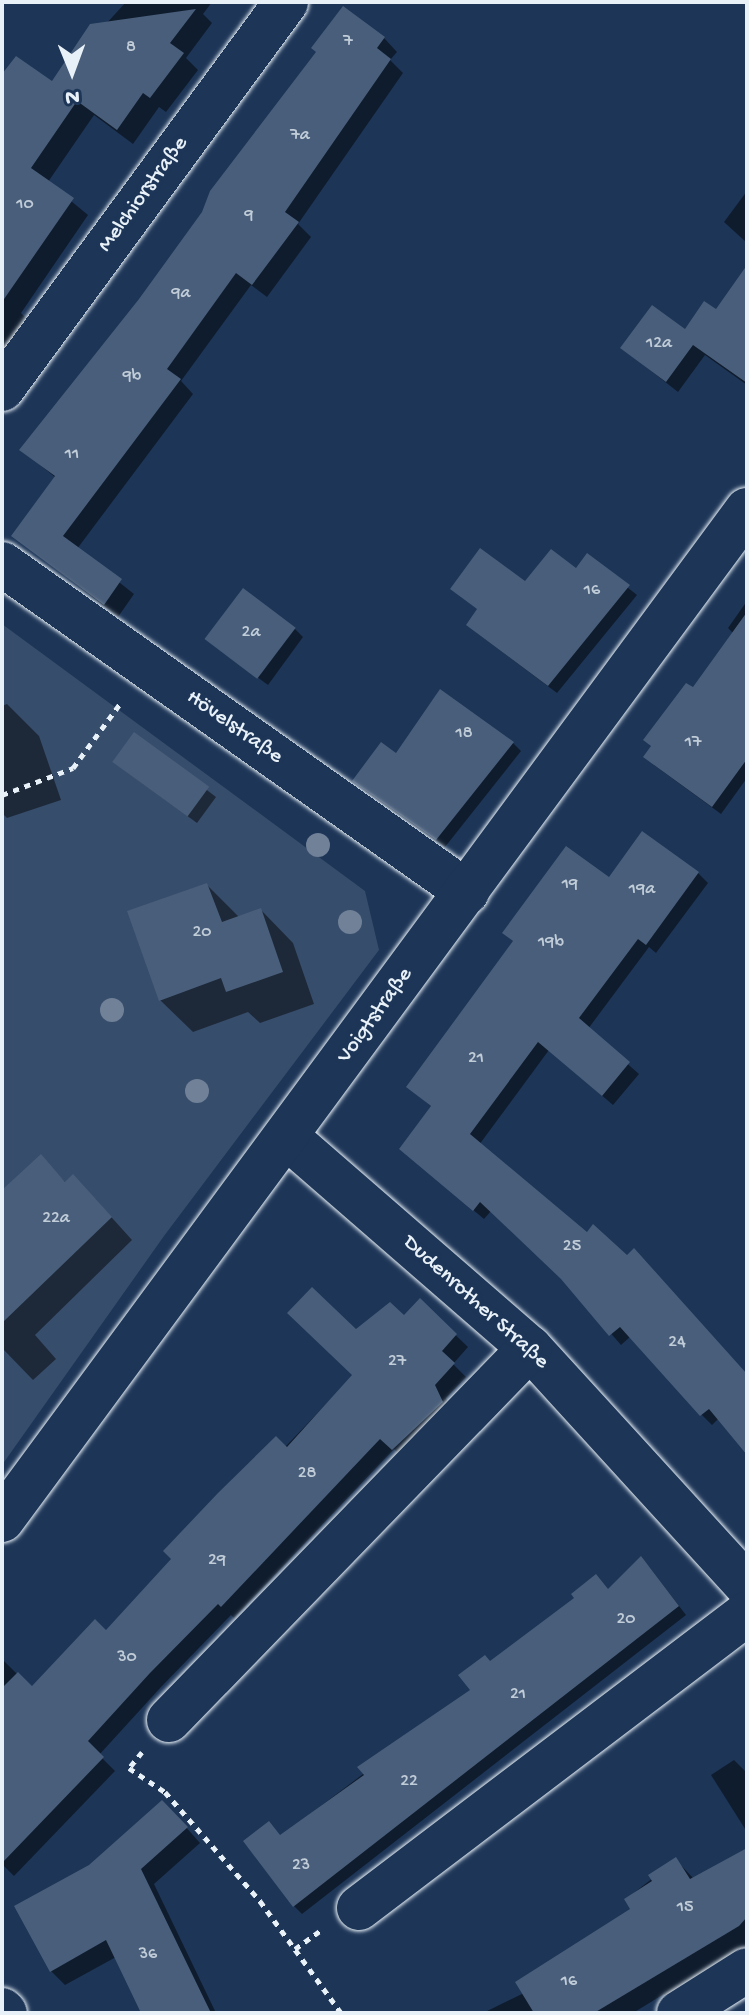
<!DOCTYPE html>
<meta charset="utf-8">
<style>
body{margin:0}
#map{position:relative;width:749px;height:2015px;overflow:hidden;background:#1d3557;font-family:"Gochi Hand",sans-serif}
div>[style]{position:absolute}
[style*='--x']{left:calc(var(--x)*1px);top:calc(var(--y)*1px);width:calc(var(--w)*1px);rotate:calc(var(--a)*1deg)}
.green>*{inset:0;background:#374d6c}
.shadow>*{inset:0;background:#0007}
.building>*{inset:0;background:#495e7a;transform-origin:0 0}
.path>*{height:5px;margin-top:-2.5px;transform-origin:0;background:repeating-linear-gradient(90deg,#e8f1f8 0 6px,transparent 0 12px)}
.roads{filter:drop-shadow(0 0 2px #e8f1f8) drop-shadow(0 0 2px #e8f1f8)}
.minor>*{height:44px;margin:-22px;padding:0 22px;transform-origin:22px;border-radius:22px;background:#1d3557}
.trees>*{width:24px;height:24px;margin:-12px;border-radius:50%;background:#708198}
span{translate:-50% -50%;white-space:nowrap;text-align:center;line-height:1.15;-webkit-text-stroke:8px #1d3557;paint-order:stroke}
.number-label{font-size:18px;color:#c0ccd8}
.number-label span{-webkit-text-stroke-width:0}
.street-label{font-size:22px;color:#e8f1f8}
.frame{position:absolute;inset:0;border:4px solid #e8f1f8;pointer-events:none}
.north{position:absolute;left:32px;top:32px;width:80px;height:80px;-webkit-text-stroke:6px #1d3557;paint-order:stroke;rotate:179deg;font-size:22px;font-weight:700;line-height:32px;text-align:center;color:#e8f1f8}
.north::after{content:'';display:block;margin:auto;width:28px;height:36px;background:#e8f1f8;clip-path:polygon(50% 0,100% 100%,50% 72%,0 100%)}
</style>
<div id="map">
<div class="green">
<div style="clip-path:polygon(2px 624px,365px 891px,379px 950px,164px 1236px,2px 1465px)"></div>
</div>
<div class="shadow">
<div style="clip-path:polygon(126px 2px,212px 2px,203px 14px,212px 23px,186px 58px,198px 70px,166px 112px,159px 107px,133px 144px,94px 115px,48px 182px,88px 215px,21px 313px,33px 325px,2px 368px,2px 79px,52px 83px)"></div>
<div style="clip-path:polygon(384px 38px,397px 52px,390px 60px,403px 73px,298px 224px,311px 237px,267px 297px,251px 285px,181px 381px,193px 394px,77px 549px,134px 594px,118px 617px,13px 535px,56px 478px,22px 450px)"></div>
<div style="clip-path:polygon(747px 191px,747px 243px,724px 222px)"></div>
<div style="clip-path:polygon(747px 269px,747px 385px,705px 355px,678px 392px,622px 348px,685px 332px,717px 312px)"></div>
<div style="clip-path:polygon(588px 556px,637px 595px,557px 693px,477px 633px,468px 625px,479px 610px,461px 597px,576px 571px)"></div>
<div style="clip-path:polygon(747px 601px,747px 778px,721px 814px,654px 765px,693px 690px,734px 634px,728px 628px)"></div>
<div style="clip-path:polygon(295px 629px,303px 637px,268px 685px,216px 647px)"></div>
<div style="clip-path:polygon(7px 704px,39px 736px,61px 800px,7px 818px,2px 813px,2px 706px)"></div>
<div style="clip-path:polygon(135px 735px,216px 797px,197px 823px,124px 770px)"></div>
<div style="clip-path:polygon(513px 743px,521px 751px,445px 847px,363px 789px,396px 755px)"></div>
<div style="clip-path:polygon(698px 873px,708px 883px,656px 953px,649px 947px,588px 1029px,639px 1074px,613px 1105px,549px 1050px,479px 1145px,747px 1376px,747px 1452px,719px 1418px,712px 1425px,702px 1415px,631px 1336px,621px 1345px,565px 1281px,491px 1211px,484px 1219px,411px 1158px,432px 1107px,408px 1087px,515px 943px,505px 933px,609px 880px)"></div>
<div style="clip-path:polygon(207px 885px,240px 918px,261px 910px,293px 943px,314px 1004px,260px 1023px,248px 1012px,193px 1032px,160px 1000px)"></div>
<div style="clip-path:polygon(41px 1157px,66px 1183px,95px 1199px,132px 1240px,35px 1335px,56px 1359px,33px 1380px,2px 1348px,2px 1192px)"></div>
<div style="clip-path:polygon(420px 1301px,468px 1347px,453px 1364px,466px 1377px,446px 1398px,454px 1415px,406px 1461px,394px 1449px,234px 1618px,231px 1615px,162px 1686px,99px 1755px,115px 1771px,14px 1876px,2px 1864px,2px 1659px,32px 1689px,107px 1633px,354px 1375px,356px 1332px,404px 1318px)"></div>
<div style="clip-path:polygon(649px 1567px,686px 1615px,302px 1914px,294px 1906px,281px 1836px,473px 1691px,490px 1663px)"></div>
<div style="clip-path:polygon(734px 1760px,747px 1773px,747px 1832px,711px 1775px)"></div>
<div style="clip-path:polygon(176px 1816px,200px 1843px,154px 1884px,216px 2013px,143px 2013px,116px 1957px,65px 1985px,51px 1971px)"></div>
<div style="clip-path:polygon(747px 1850px,747px 1946px,667px 1997px,664px 1994px,633px 2013px,483px 2013px,524px 1993px,633px 1910px,626px 1899px,676px 1860px,694px 1879px)"></div>
</div>
<div class="building">
<div style="clip-path:polygon(343px 6px,385px 37px,377px 48px,391px 59px,285px 212px,299px 222px,252px 285px,236px 273px,167px 369px,181px 379px,63px 536px,122px 579px,104px 605px,11px 536px,55px 476px,19px 450px,139px 299px,202px 212px,210px 191px,316px 52px,311px 48px)"></div>
<div style="clip-path:polygon(196px 9px,170px 43px,184px 53px,150px 98px,143px 93px,117px 130px,77px 101px,31px 168px,74px 198px,2px 302px,2px 74px,16px 56px,52px 81px,90px 24px)"></div>
<div style="clip-path:polygon(747px 265px,747px 383px,693px 345px,666px 382px,620px 348px,652px 305px,685px 329px,704px 301px,716px 309px)"></div>
<div style="clip-path:polygon(480px 548px,525px 581px,551px 549px,576px 568px,587px 553px,630px 585px,548px 686px,466px 625px,477px 609px,450px 589px)"></div>
<div style="left:243px;top:588px;width:66px;height:64px;rotate:37deg"></div>
<div style="clip-path:polygon(747px 612px,747px 759px,712px 807px,643px 757px,651px 746px,643px 740px,686px 683px,693px 687px)"></div>
<div style="clip-path:polygon(440px 689px,514px 742px,436px 840px,352px 781px,381px 742px,396px 753px)"></div>
<div style="left:134px;top:732px;width:93px;height:37px;rotate:36deg"></div>
<div style="clip-path:polygon(642px 831px,699px 872px,646px 945px,638px 939px,579px 1018px,630px 1062px,602px 1096px,538px 1042px,470px 1134px,587px 1232px,593px 1224px,627px 1255px,634px 1248px,747px 1374px,747px 1455px,709px 1409px,700px 1416px,620px 1327px,609px 1336px,561px 1279px,480px 1202px,473px 1211px,399px 1149px,431px 1106px,406px 1087px,513px 941px,502px 933px,566px 846px,609px 877px)"></div>
<div style="clip-path:polygon(207px 883px,222px 922px,261px 908px,283px 972px,226px 992px,221px 978px,159px 1001px,127px 911px)"></div>
<div style="clip-path:polygon(41px 1154px,65px 1182px,73px 1174px,112px 1217px,2px 1323px,2px 1190px)"></div>
<div style="clip-path:polygon(312px 1287px,356px 1329px,390px 1302px,404px 1315px,420px 1298px,457px 1334px,442px 1351px,455px 1363px,435px 1385px,443px 1402px,392px 1450px,380px 1439px,221px 1607px,218px 1604px,150px 1673px,88px 1741px,104px 1757px,2px 1863px,2px 1688px,18px 1672px,32px 1686px,95px 1619px,106px 1630px,171px 1559px,163px 1551px,218px 1493px,276px 1436px,287px 1447px,352px 1375px,287px 1313px)"></div>
<div style="clip-path:polygon(641px 1556px,679px 1606px,293px 1907px,243px 1841px,269px 1821px,280px 1835px,364px 1775px,357px 1767px,470px 1690px,458px 1675px,485px 1655px,490px 1661px,574px 1598px,571px 1594px,596px 1574px,608px 1589px)"></div>
<div style="clip-path:polygon(162px 1800px,188px 1827px,141px 1869px,211px 2013px,141px 2013px,106px 1940px,50px 1972px,14px 1906px,89px 1865px)"></div>
<div style="clip-path:polygon(747px 1848px,747px 1917px,739px 1926px,594px 2013px,534px 2013px,515px 1982px,630px 1909px,624px 1899px,652px 1881px,648px 1875px,676px 1857px,690px 1879px)"></div>
</div>
<div class="path">
<div style="--x:2;--y:795;--w:76;--a:-20.8"></div>
<div style="--x:73;--y:768;--w:83;--a:-53.8"></div>
<div style="--x:142;--y:1752;--w:21;--a:129"></div>
<div style="--x:129;--y:1768;--w:43;--a:33.7"></div>
<div style="--x:165;--y:1792;--w:145;--a:48.9"></div>
<div style="--x:260;--y:1901;--w:138;--a:54.1"></div>
<div style="--x:295;--y:1949;--w:34;--a:-36"></div>
</div>
<div class="roads">
<div class="minor">
<div style="--x:2;--y:389;--w:480;--a:-53.7"></div>
<div style="--x:2;--y:564;--w:569;--a:35.2"></div>
<div style="--x:288;--y:1138;--w:320;--a:41"></div>
<div style="--x:530;--y:1348;--w:322;--a:47.6"></div>
<div style="--x:2;--y:1520;--w:1255;--a:-53.59"></div>
<div style="--x:169;--y:1720;--w:518;--a:-45.86"></div>
<div style="--x:359;--y:1908;--w:487;--a:-37.2"></div>
<div style="--x:2;--y:2010;--w:4;--a:45"></div>
<div style="--x:679;--y:2013;--w:80;--a:-32.3"></div>
</div>
</div>
<div class="trees">
<div style="left:318px;top:845px"></div>
<div style="left:350px;top:922px"></div>
<div style="left:112px;top:1010px"></div>
<div style="left:197px;top:1091px"></div>
</div>
<div class="number-label">
<span style="left:348px;top:42px">7</span>
<span style="left:131px;top:48px">8</span>
<span style="left:300px;top:136px">7a</span>
<span style="left:25px;top:205px">10</span>
<span style="left:249px;top:216px">9</span>
<span style="left:181px;top:294px">9a</span>
<span style="left:659px;top:344px">12a</span>
<span style="left:132px;top:377px">9b</span>
<span style="left:72px;top:455px">11</span>
<span style="left:592px;top:591px">16</span>
<span style="left:251px;top:633px">2a</span>
<span style="left:464px;top:734px">18</span>
<span style="left:693px;top:743px">17</span>
<span style="left:570px;top:885px">19</span>
<span style="left:642px;top:890px">19a</span>
<span style="left:202px;top:933px">20</span>
<span style="left:551px;top:943px">19b</span>
<span style="left:476px;top:1059px">21</span>
<span style="left:56px;top:1219px">22a</span>
<span style="left:572px;top:1247px">25</span>
<span style="left:677px;top:1343px">24</span>
<span style="left:397px;top:1362px">27</span>
<span style="left:307px;top:1474px">28</span>
<span style="left:217px;top:1561px">29</span>
<span style="left:626px;top:1620px">20</span>
<span style="left:127px;top:1658px">30</span>
<span style="left:518px;top:1695px">21</span>
<span style="left:409px;top:1782px">22</span>
<span style="left:301px;top:1866px">23</span>
<span style="left:685px;top:1908px">15</span>
<span style="left:148px;top:1955px">36</span>
<span style="left:569px;top:1982px">16</span>
</div>
<div class="street-label">
<span style="left:144px;top:195px;rotate:-54deg">Melchiorstraße</span>
<span style="left:234px;top:728px;rotate:35deg">Hövelstraße</span>
<span style="left:376px;top:1016px;rotate:-54deg">Voigtstraße</span>
<span style="left:475px;top:1303px;rotate:42deg">Dudenrother Straße</span>
</div>
<div class="frame"></div>
<div class="north">N</div>
</div>
